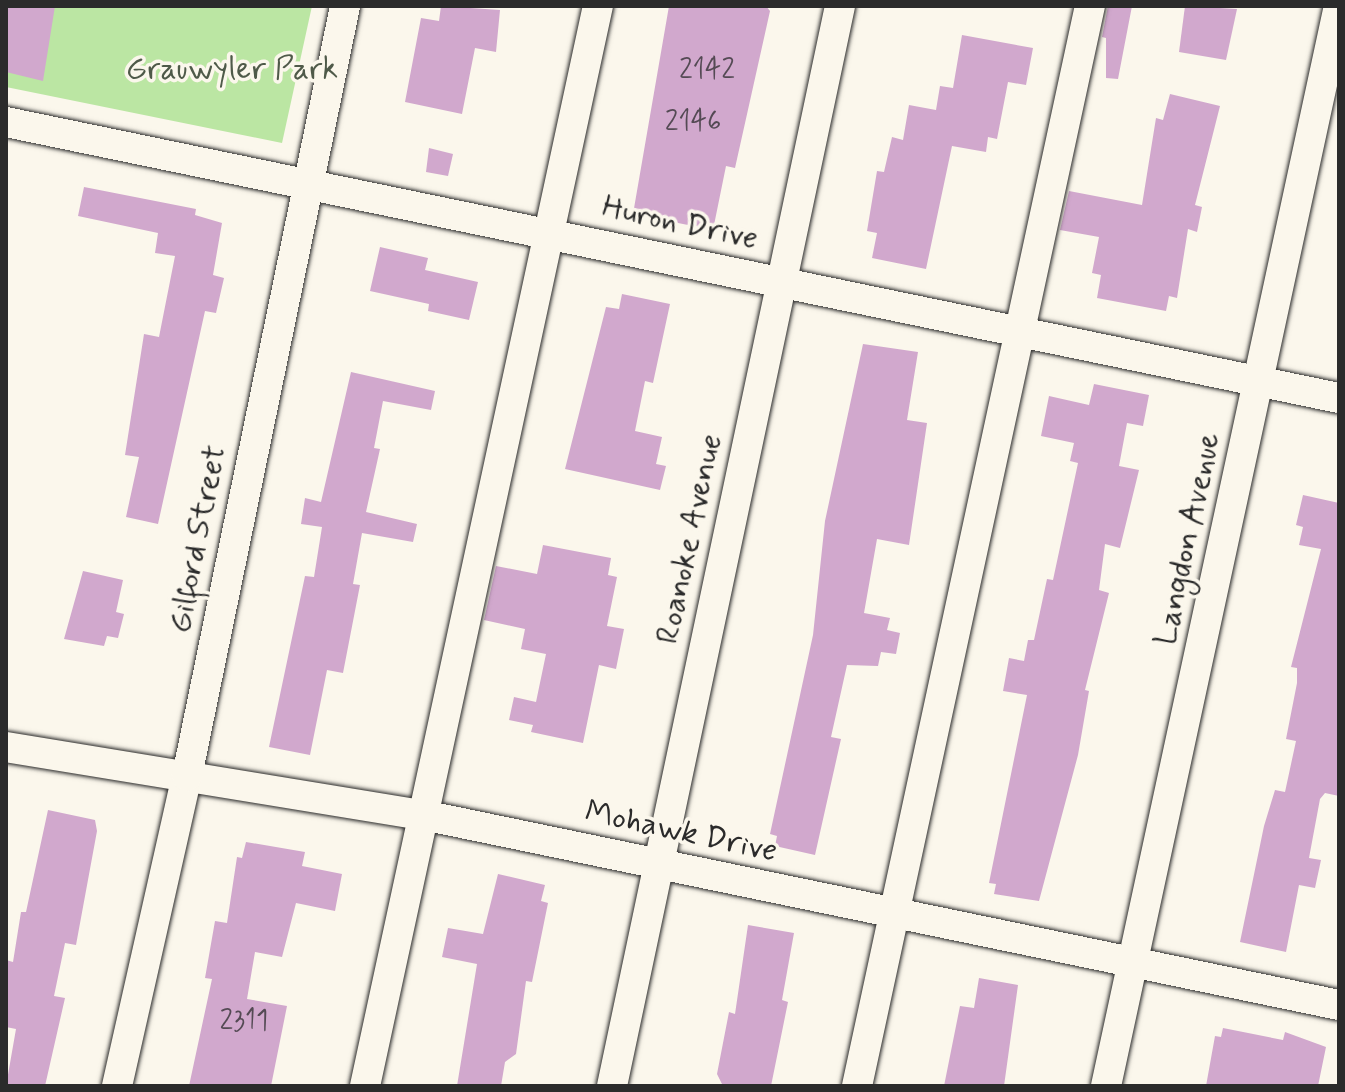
<!DOCTYPE html>
<style>
body{margin:0}
#map{position:relative;width:1345px;height:1092px;overflow:hidden;background:#fbf7ec;font-family:Mynerve,sans-serif}
div>[style]{position:absolute}
[style*='--x']{left:calc(var(--x)*1px);top:calc(var(--y)*1px);width:calc(var(--w)*1px);rotate:calc(var(--a)*1deg)}
.green>*{inset:0;background:#bbe6a3}
.building>*{inset:0;background:#d1a8cd}
.roads{filter:drop-shadow(0 0 2px #2b2b2b) drop-shadow(0 0 2px #2b2b2b)}
.minor>*{height:30px;margin:-15px;padding:0 15px;transform-origin:15px;border-radius:15px;background:#fbf7ec}
span{translate:-50% -50%;white-space:nowrap;text-align:center;line-height:1.15;-webkit-text-stroke:7px #fbf7ec;paint-order:stroke}
.number-label{font-size:28px;color:#544a54}
.number-label span{-webkit-text-stroke-width:0}
.park-label{font-size:32px;color:#4f5a49}
.street-label{font-size:32px;color:#2b2b2b}
.frame{position:absolute;inset:0;border:8px solid #2b2b2b;pointer-events:none}
</style>
<div id="map">
<div class="green">
<div style="clip-path:polygon(6px 6px,312px 6px,282px 143px,6px 87px)"></div>
</div>
<div class="building">
<div style="clip-path:polygon(6px 6px,55px 6px,43px 81px,6px 72px)"></div>
<div style="clip-path:polygon(441px 6px,500px 10px,496px 52px,475px 48px,462px 114px,405px 102px,421px 18px,439px 21px)"></div>
<div style="clip-path:polygon(669px 6px,766px 6px,770px 11px,735px 168px,726px 166px,713px 230px,633px 214px)"></div>
<div style="clip-path:polygon(1108px 6px,1132px 6px,1118px 79px,1106px 78px,1106px 38px,1102px 37px)"></div>
<div style="clip-path:polygon(1185px 6px,1237px 9px,1226px 60px,1179px 52px)"></div>
<div style="clip-path:polygon(962px 35px,1033px 48px,1026px 85px,1008px 82px,997px 139px,988px 137px,986px 152px,952px 146px,926px 269px,872px 258px,877px 233px,867px 231px,877px 171px,884px 172px,892px 137px,903px 140px,909px 105px,936px 110px,940px 86px,953px 88px)"></div>
<div style="clip-path:polygon(1170px 94px,1220px 106px,1195px 205px,1202px 207px,1197px 232px,1188px 229px,1177px 298px,1169px 296px,1166px 311px,1097px 298px,1101px 275px,1092px 273px,1099px 237px,1060px 230px,1069px 191px,1142px 205px,1156px 118px,1163px 120px)"></div>
<div style="clip-path:polygon(429px 148px,453px 154px,448px 176px,426px 172px)"></div>
<div style="clip-path:polygon(84px 187px,196px 209px,195px 215px,222px 223px,213px 275px,224px 278px,216px 313px,205px 311px,158px 524px,126px 517px,139px 457px,125px 455px,144px 334px,159px 337px,175px 256px,155px 253px,158px 233px,78px 216px)"></div>
<div style="clip-path:polygon(380px 247px,428px 258px,425px 270px,478px 282px,469px 320px,428px 311px,429px 304px,370px 291px)"></div>
<div style="clip-path:polygon(622px 294px,670px 304px,653px 383px,645px 381px,635px 431px,662px 437px,656px 464px,666px 466px,660px 490px,565px 469px,606px 307px,619px 309px)"></div>
<div style="clip-path:polygon(863px 344px,918px 352px,907px 420px,927px 423px,909px 545px,877px 539px,864px 613px,890px 618px,887px 630px,900px 633px,896px 654px,881px 652px,878px 666px,847px 665px,831px 737px,841px 739px,815px 855px,775px 846px,777px 836px,770px 834px,813px 635px,825px 521px)"></div>
<div style="clip-path:polygon(351px 372px,435px 391px,431px 410px,383px 401px,374px 448px,380px 449px,366px 512px,417px 524px,413px 542px,362px 533px,353px 584px,360px 585px,343px 673px,327px 670px,310px 755px,269px 747px,305px 576px,314px 577px,322px 527px,301px 524px,305px 498px,321px 502px)"></div>
<div style="clip-path:polygon(1094px 384px,1149px 395px,1143px 426px,1127px 423px,1119px 466px,1139px 470px,1120px 548px,1105px 544px,1099px 590px,1109px 593px,1085px 690px,1089px 691px,1078px 755px,1039px 901px,994px 894px,996px 884px,989px 883px,1027px 695px,1003px 691px,1009px 658px,1024px 661px,1028px 640px,1034px 640px,1047px 579px,1053px 580px,1078px 463px,1070px 461px,1074px 443px,1041px 436px,1049px 396px,1089px 405px)"></div>
<div style="clip-path:polygon(1303px 495px,1339px 503px,1339px 796px,1325px 793px,1320px 799px,1309px 858px,1321px 860px,1315px 888px,1299px 885px,1286px 952px,1240px 942px,1264px 826px,1275px 790px,1285px 792px,1296px 741px,1286px 739px,1297px 683px,1297px 668px,1291px 667px,1321px 549px,1299px 545px,1303px 527px,1296px 525px)"></div>
<div style="clip-path:polygon(543px 545px,611px 558px,608px 575px,617px 577px,607px 626px,624px 629px,616px 669px,599px 665px,583px 743px,531px 732px,533px 725px,509px 720px,514px 697px,536px 702px,546px 654px,521px 649px,525px 629px,484px 620px,496px 566px,537px 574px)"></div>
<div style="clip-path:polygon(83px 571px,123px 580px,116px 612px,124px 614px,118px 638px,107px 636px,104px 646px,64px 639px)"></div>
<div style="clip-path:polygon(48px 810px,95px 820px,97px 831px,76px 945px,65px 943px,54px 996px,65px 998px,45px 1086px,6px 1086px,16px 1029px,6px 1027px,6px 960px,13px 962px,21px 912px,26px 912px)"></div>
<div style="clip-path:polygon(246px 842px,305px 852px,302px 866px,342px 874px,335px 911px,296px 903px,282px 957px,255px 952px,247px 999px,287px 1006px,271px 1086px,189px 1086px,212px 979px,205px 978px,215px 921px,227px 923px,237px 857px,242px 858px)"></div>
<div style="clip-path:polygon(498px 874px,545px 885px,541px 901px,548px 903px,532px 982px,526px 981px,516px 1054px,505px 1062px,501px 1086px,457px 1086px,477px 964px,442px 957px,448px 928px,483px 934px)"></div>
<div style="clip-path:polygon(748px 925px,794px 933px,782px 1000px,788px 1002px,771px 1086px,723px 1086px,717px 1074px,729px 1012px,735px 1014px)"></div>
<div style="clip-path:polygon(979px 978px,1018px 985px,1004px 1086px,944px 1086px,960px 1006px,974px 1008px)"></div>
<div style="clip-path:polygon(1223px 1028px,1283px 1040px,1285px 1032px,1326px 1047px,1318px 1086px,1206px 1086px,1215px 1036px,1221px 1037px)"></div>
</div>
<div class="roads">
<div class="minor">
<div style="--x:6;--y:122;--w:1361;--a:11.7"></div>
<div style="--x:6;--y:747;--w:423;--a:9.3"></div>
<div style="--x:423;--y:815;--w:935;--a:11.72"></div>
<div style="--x:117;--y:1086;--w:318;--a:-77.3"></div>
<div style="--x:187;--y:776;--w:786;--a:-78.4"></div>
<div style="--x:365;--y:1086;--w:1105;--a:-77.83"></div>
<div style="--x:612;--y:1086;--w:1104;--a:-78.08"></div>
<div style="--x:857;--y:1086;--w:1105;--a:-77.83"></div>
<div style="--x:1106;--y:1086;--w:1105;--a:-77.83"></div>
</div>
</div>
<div class="number-label">
<span style="left:707px;top:71px">2142</span>
<span style="left:693px;top:123px">2146</span>
<span style="left:244px;top:1022px">2311</span>
</div>
<div class="park-label">
<span style="left:232px;top:69px">Grauwyler Park</span>
</div>
<div class="street-label">
<span style="left:680px;top:223px;rotate:12deg">Huron Drive</span>
<span style="left:198px;top:539px;rotate:-79deg">Gilford Street</span>
<span style="left:690px;top:539px;rotate:-78deg">Roanoke Avenue</span>
<span style="left:1188px;top:539px;rotate:-78deg">Langdon Avenue</span>
<span style="left:681px;top:832px;rotate:12deg">Mohawk Drive</span>
</div>
<div class="frame"></div>
</div>
